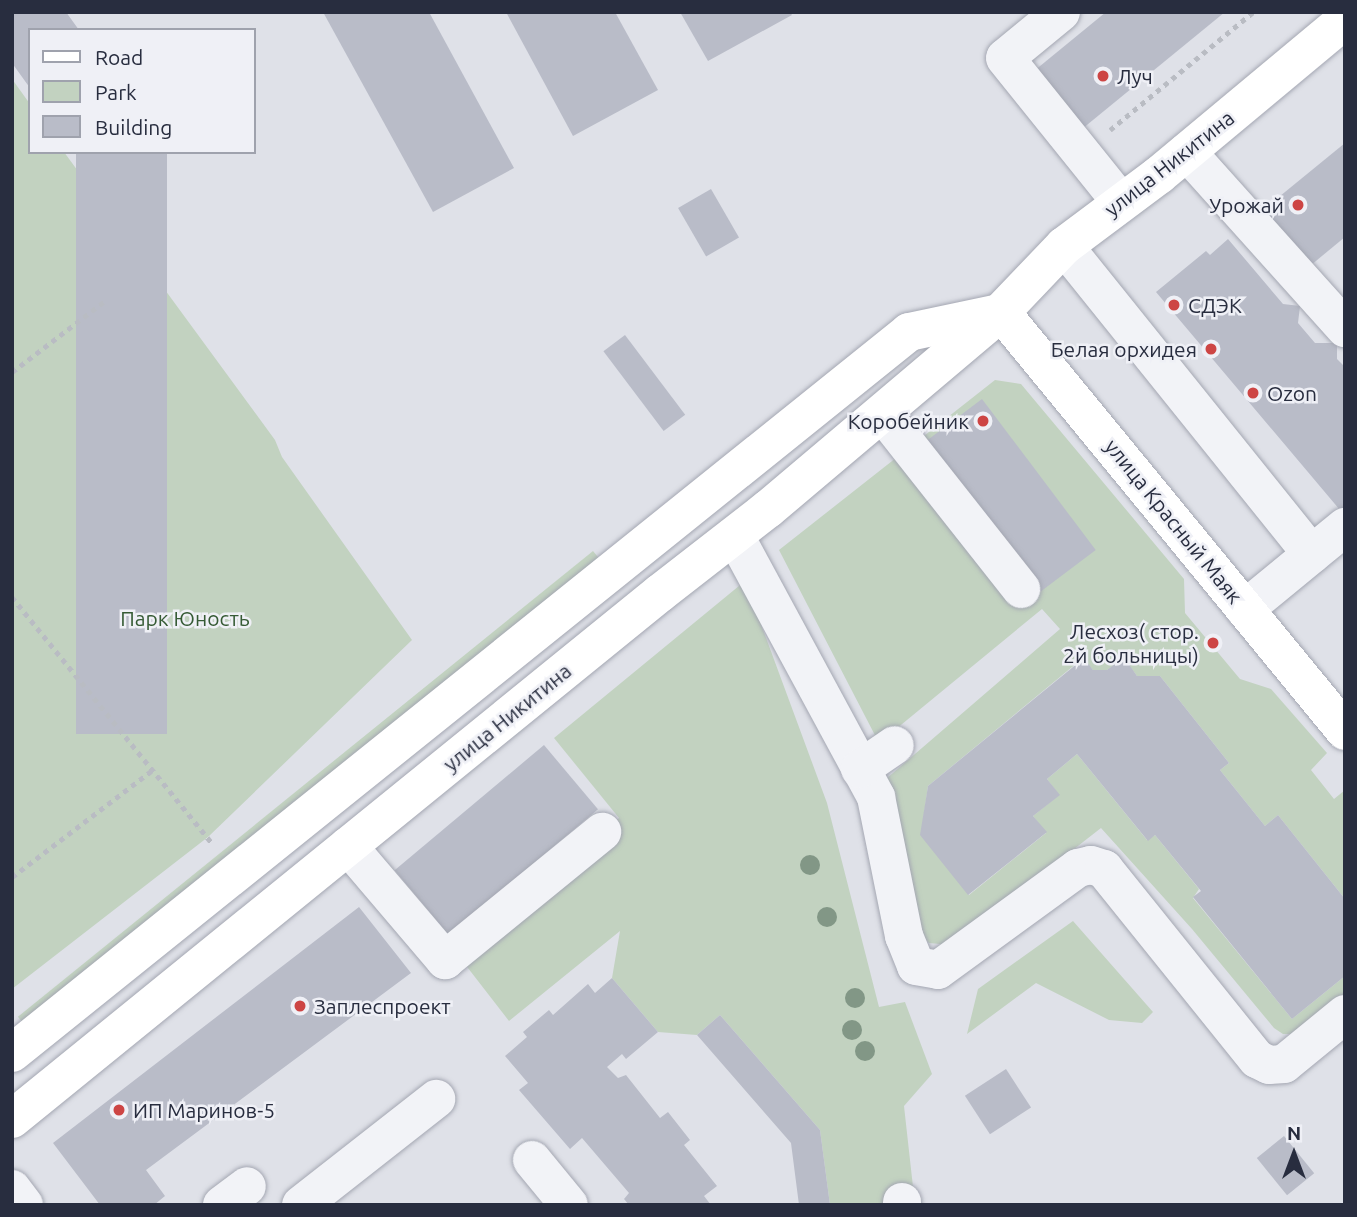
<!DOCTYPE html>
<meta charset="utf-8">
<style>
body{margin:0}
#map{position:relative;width:1357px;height:1217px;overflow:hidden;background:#dfe1e8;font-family:Ubuntu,sans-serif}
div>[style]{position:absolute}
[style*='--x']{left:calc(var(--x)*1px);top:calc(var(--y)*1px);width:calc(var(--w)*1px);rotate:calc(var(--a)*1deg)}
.green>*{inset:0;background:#c2d2c0;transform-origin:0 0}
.building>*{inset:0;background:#b9bcc8;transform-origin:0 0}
.path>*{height:4.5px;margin-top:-2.25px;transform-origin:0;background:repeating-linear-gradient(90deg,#b9bcc3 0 5px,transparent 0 10px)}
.roads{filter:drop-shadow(0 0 2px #a4a7b2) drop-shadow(0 0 2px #a4a7b2)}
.minor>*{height:38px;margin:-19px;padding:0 19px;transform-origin:19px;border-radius:19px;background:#f2f3f7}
.major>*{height:38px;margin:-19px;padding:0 19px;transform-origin:19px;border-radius:19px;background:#fff}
.trees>*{width:20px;height:20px;margin:-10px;border-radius:50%;background:#829786}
.dots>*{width:19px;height:19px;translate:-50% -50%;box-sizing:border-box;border:4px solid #eff0f6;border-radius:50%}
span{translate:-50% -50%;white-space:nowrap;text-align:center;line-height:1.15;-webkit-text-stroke:5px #eff0f6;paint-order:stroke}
.poi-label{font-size:21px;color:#282d3f}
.left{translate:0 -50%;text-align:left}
.right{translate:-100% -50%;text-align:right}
.street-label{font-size:21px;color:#282d3f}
.park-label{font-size:21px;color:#365b35}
.frame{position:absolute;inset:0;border:14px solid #282d3f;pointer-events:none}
.legend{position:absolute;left:28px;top:28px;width:228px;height:126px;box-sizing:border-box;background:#eff0f6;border:2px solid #9fa2ad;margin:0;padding:9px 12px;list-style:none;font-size:21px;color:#282d3f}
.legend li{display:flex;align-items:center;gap:14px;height:35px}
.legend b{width:35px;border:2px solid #9fa2ad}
.north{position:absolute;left:1259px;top:1119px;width:70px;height:70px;-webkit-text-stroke:5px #eff0f6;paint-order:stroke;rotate:0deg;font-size:19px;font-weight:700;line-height:28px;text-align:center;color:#282d3f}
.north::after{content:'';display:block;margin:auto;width:24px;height:32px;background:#282d3f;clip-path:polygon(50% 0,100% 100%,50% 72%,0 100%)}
</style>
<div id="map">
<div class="green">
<div style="clip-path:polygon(12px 79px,30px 104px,30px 152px,64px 152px,275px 440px,282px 457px,412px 640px,208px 837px,12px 989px)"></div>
<div style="clip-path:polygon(995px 380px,1021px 384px,1184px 579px,1185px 613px,1240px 679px,1271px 689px,1327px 753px,1311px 770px,1334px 799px,1345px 790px,1345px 899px,1278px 815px,1265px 826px,1220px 770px,1229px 763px,1160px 676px,1137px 676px,1124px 658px,1107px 670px,1093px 670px,1083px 658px,928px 786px,921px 835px,969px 895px,1046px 833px,1033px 816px,1059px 795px,1047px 779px,1077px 754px,1147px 840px,1155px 835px,1199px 889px,1193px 898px,1292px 1019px,1345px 976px,1345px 995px,1294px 1034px,1283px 1034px,1274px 1028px,1192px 929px,1101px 828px,951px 945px,929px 943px,916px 930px,879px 785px,1060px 629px,1042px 609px,879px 743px,779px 550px)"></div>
<div style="left:593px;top:551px;width:19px;height:740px;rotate:51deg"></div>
<div style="clip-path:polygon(745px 581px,827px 803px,879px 1007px,905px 1002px,932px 1074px,904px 1106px,915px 1205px,830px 1205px,820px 1130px,720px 1015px,697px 1035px,658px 1032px,612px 978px,620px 931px,509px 1021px,454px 950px,619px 818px,554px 738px)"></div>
<div style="clip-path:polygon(1073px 921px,1153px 1012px,1142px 1023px,1109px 1020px,1036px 983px,967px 1034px,978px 989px)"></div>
</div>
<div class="building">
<div style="clip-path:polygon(12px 12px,66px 12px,79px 30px,30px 30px,30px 88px,12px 63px)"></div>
<div style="clip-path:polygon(323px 12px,429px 12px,514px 168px,433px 212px)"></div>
<div style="clip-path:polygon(506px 12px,615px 12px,658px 90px,573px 136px)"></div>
<div style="clip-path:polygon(680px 12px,790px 12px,792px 15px,708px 61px)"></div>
<div style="clip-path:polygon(1106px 12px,1225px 12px,1082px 129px,1034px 71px)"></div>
<div style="clip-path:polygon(1345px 143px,1345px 237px,1305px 270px,1258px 214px)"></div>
<div style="left:76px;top:152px;width:91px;height:582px"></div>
<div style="left:711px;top:189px;width:56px;height:38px;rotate:60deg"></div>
<div style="clip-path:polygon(1228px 239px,1283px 304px,1300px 306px,1298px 323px,1315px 343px,1337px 343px,1337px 359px,1345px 367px,1345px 516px,1156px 292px,1206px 251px,1210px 255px)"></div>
<div style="left:625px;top:335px;width:100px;height:27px;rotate:53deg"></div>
<div style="left:982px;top:399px;width:189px;height:71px;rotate:53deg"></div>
<div style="clip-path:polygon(1124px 657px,1137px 676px,1160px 676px,1229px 763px,1220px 770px,1265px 826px,1278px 815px,1345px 899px,1345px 976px,1292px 1019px,1193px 897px,1201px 891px,1155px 835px,1148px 841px,1077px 754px,1047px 779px,1060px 795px,1033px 816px,1047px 832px,968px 895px,920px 835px,928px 786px,1084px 658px,1093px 670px,1107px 670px)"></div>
<div style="left:544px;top:745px;width:84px;height:195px;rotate:50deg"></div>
<div style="clip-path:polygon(359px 907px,411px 973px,146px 1170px,165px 1196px,154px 1205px,100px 1205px,53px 1143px)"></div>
<div style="clip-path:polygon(612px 978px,658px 1032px,626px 1059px,622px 1054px,607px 1067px,618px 1078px,626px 1075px,660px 1118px,668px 1112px,690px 1140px,684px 1145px,717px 1186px,704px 1196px,711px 1205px,629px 1205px,624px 1199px,629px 1193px,582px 1138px,570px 1149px,519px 1090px,528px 1083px,505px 1056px,527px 1037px,523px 1032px,549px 1010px,553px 1015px,588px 984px,595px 993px)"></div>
<div style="clip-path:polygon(720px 1015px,820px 1130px,830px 1205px,799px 1205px,791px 1143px,697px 1035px)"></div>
<div style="left:1006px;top:1069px;width:46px;height:49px;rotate:57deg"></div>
<div style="left:1284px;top:1136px;width:48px;height:35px;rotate:51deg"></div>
</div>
<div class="path">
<div style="--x:1110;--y:130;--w:185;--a:-39.5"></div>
<div style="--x:12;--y:372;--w:117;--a:-37.4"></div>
<div style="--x:12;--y:597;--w:317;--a:50.9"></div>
<div style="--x:12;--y:877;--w:175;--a:-37.3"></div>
</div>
<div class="roads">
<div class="minor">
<div style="--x:1061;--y:12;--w:72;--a:140.6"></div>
<div style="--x:1005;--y:58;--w:184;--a:51.2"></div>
<div style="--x:1187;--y:152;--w:237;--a:48.1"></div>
<div style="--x:1064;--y:246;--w:395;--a:51.2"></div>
<div style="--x:1312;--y:554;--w:87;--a:140.6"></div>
<div style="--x:883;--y:414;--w:223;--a:51.7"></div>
<div style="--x:735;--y:536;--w:297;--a:61.6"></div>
<div style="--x:876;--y:797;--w:142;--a:78.6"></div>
<div style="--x:904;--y:936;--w:32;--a:68"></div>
<div style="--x:916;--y:966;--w:22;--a:10"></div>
<div style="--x:938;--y:970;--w:173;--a:-36.1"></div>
<div style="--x:1078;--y:868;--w:13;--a:-13"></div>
<div style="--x:1091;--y:865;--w:14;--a:17"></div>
<div style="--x:1104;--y:869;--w:244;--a:51.2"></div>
<div style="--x:1257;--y:1059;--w:13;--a:27"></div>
<div style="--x:1269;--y:1065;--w:15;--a:-4"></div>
<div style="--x:1284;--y:1064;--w:79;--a:-39.3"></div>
<div style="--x:1312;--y:554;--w:43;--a:-39.3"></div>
<div style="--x:860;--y:769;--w:42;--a:-34.4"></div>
<div style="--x:348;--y:846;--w:150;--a:49.6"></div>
<div style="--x:445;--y:960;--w:203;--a:-39.2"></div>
<div style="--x:532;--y:1160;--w:58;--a:50.6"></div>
<div style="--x:12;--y:1189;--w:20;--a:53"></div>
<div style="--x:902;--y:1202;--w:3;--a:90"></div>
<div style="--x:222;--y:1205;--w:31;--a:-37"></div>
<div style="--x:301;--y:1205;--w:172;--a:-38.1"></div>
</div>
<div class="major">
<div style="--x:1001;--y:312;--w:542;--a:50.61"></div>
<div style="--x:12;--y:1053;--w:1151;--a:-38.79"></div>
<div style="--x:909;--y:332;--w:92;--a:-11.9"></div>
<div style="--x:12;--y:1119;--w:835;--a:-39.07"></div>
<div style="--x:660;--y:593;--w:137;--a:-37.9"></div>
<div style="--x:768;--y:509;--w:305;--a:-40.2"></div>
<div style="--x:1001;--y:312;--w:91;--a:-46.3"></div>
<div style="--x:1064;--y:246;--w:119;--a:-36.8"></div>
<div style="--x:1159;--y:175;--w:242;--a:-39.8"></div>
</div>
</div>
<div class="trees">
<div style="left:810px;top:865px"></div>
<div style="left:827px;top:917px"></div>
<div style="left:855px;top:998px"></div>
<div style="left:852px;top:1030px"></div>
<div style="left:865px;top:1051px"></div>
</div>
<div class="dots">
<div style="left:1103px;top:76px;background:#cd4544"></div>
<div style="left:1298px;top:205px;background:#cd4544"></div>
<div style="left:1174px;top:305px;background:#cd4544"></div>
<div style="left:1211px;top:349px;background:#cd4544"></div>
<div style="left:1253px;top:393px;background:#cd4544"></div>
<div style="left:983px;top:421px;background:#cd4544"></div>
<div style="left:1213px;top:643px;background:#cd4544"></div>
<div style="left:300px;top:1006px;background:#cd4544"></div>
<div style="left:119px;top:1110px;background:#cd4544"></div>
</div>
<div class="poi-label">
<span class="left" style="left:1117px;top:76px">Луч</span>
<span class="right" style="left:1284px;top:205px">Урожай</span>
<span class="left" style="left:1188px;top:305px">СДЭК</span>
<span class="right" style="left:1197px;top:349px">Белая орхидея</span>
<span class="left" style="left:1267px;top:393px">Ozon</span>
<span class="right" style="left:969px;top:421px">Коробейник</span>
<span class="right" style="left:1199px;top:643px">Лесхоз( стор.<br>2й больницы)</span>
<span class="left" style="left:314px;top:1006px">Заплеспроект</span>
<span class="left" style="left:133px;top:1110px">ИП Маринов-5</span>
</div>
<div class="street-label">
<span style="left:1169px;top:163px;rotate:-38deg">улица Никитина</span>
<span style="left:1174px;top:521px;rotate:51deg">улица Красный Маяк</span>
<span style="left:507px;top:717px;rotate:-39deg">улица Никитина</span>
</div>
<div class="park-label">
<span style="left:185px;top:618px">Парк Юность</span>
</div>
<div class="frame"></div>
<ul class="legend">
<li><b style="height:9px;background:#fff"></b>Road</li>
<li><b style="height:19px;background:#c2d2c0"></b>Park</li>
<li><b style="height:19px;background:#b9bcc8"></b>Building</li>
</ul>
<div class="north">N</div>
</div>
